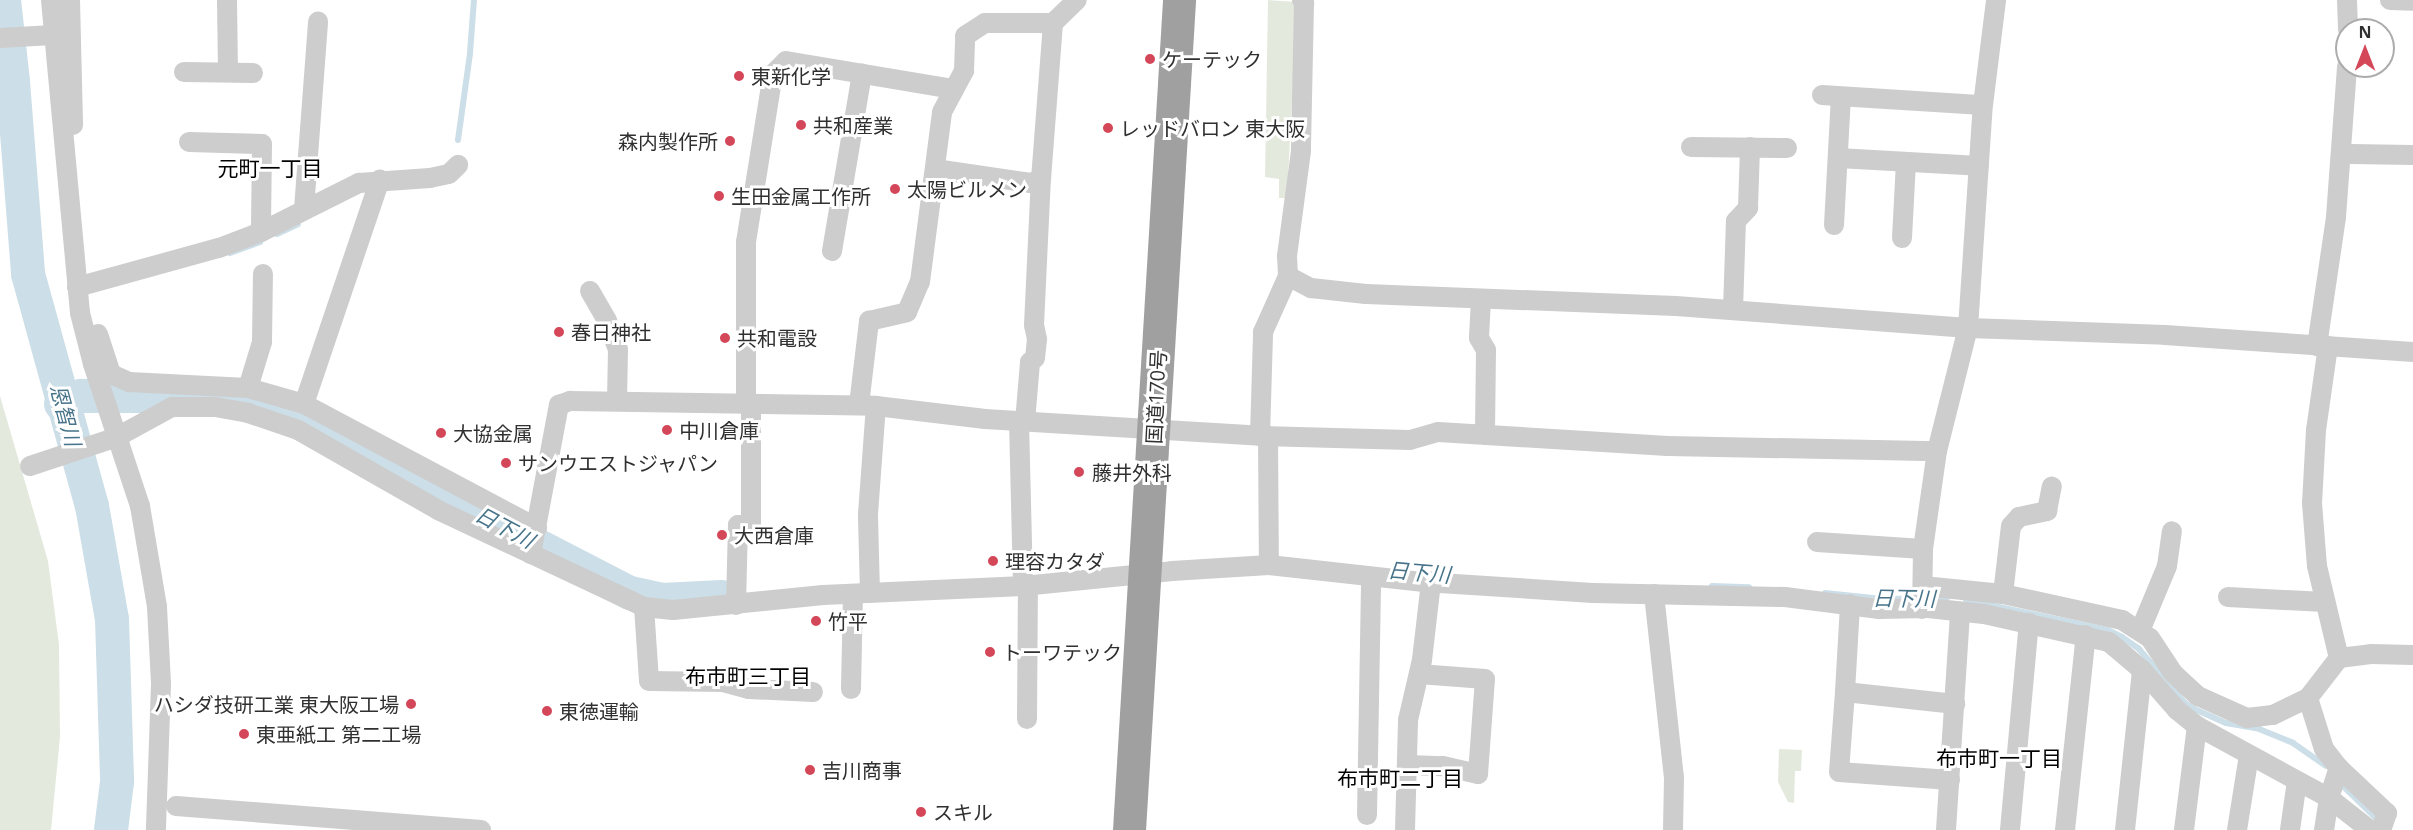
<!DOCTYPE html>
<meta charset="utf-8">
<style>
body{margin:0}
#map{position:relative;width:2413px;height:830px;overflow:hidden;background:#fff;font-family:"Open Sans","Noto Sans JP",sans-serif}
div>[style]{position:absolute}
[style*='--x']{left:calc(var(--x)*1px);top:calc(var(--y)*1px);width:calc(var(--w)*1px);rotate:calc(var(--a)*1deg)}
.green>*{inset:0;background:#e4e9dd}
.stream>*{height:6px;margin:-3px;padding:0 3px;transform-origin:3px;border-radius:3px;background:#ccdee7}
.river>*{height:34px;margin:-17px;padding:0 17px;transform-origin:17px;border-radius:17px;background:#ccdee7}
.minor>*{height:20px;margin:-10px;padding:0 10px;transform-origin:10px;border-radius:10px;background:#cdcdcd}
.trunk>*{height:33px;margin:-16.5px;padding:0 16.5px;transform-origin:16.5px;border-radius:16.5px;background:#a0a0a0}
.dots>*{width:16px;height:16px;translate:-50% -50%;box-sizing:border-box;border:3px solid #fff;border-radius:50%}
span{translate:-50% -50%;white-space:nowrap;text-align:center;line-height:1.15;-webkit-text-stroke:6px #fff;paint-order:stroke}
.poi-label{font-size:20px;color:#303030}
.left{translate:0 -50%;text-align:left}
.right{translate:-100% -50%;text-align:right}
.street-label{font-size:20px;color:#303030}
.neighbourhood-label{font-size:21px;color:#000}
.water-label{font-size:21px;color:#47748a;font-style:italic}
.north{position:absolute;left:2335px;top:18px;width:60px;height:60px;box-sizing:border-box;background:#fff;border:2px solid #acacac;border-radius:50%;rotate:0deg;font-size:16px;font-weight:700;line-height:24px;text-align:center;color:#303030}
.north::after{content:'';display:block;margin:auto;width:21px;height:27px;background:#d34759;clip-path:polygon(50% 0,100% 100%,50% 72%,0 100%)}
</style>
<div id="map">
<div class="green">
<div style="clip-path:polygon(1268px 0,1297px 2px,1287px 198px,1279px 198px,1279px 179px,1265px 177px)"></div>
<div style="clip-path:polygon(0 396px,48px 561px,59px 645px,60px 737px,51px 830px,0 830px)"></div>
<div style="clip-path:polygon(1779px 749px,1802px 750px,1801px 771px,1795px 771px,1794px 803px,1788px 802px,1778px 782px)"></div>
</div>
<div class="stream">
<div style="--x:458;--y:140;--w:88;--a:-82.1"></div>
<div style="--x:470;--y:53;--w:53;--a:-85.7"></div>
<div style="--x:277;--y:234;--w:23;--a:-25"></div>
<div style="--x:230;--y:253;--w:32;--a:-20"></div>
<div style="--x:1712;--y:586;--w:37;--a:2"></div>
<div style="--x:1825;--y:593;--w:58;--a:5.9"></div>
<div style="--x:1883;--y:599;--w:64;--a:-0.9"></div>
<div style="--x:1966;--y:600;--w:145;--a:11.9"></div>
<div style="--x:2108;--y:630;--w:16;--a:27"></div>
<div style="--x:2122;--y:637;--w:21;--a:35"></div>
<div style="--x:2139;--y:649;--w:71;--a:49.6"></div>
<div style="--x:2185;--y:703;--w:9;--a:36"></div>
<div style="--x:2192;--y:708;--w:37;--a:24"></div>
<div style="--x:2226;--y:723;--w:34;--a:10"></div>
<div style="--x:2259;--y:729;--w:37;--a:22"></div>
<div style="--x:2293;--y:743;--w:40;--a:34.9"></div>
<div style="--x:2340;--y:783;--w:56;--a:44.3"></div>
</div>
<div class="river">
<div style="--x:4;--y:0;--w:82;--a:83.7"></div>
<div style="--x:13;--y:82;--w:193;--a:85.5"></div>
<div style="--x:28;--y:274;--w:241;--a:74.6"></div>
<div style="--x:92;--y:506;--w:115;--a:80"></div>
<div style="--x:112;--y:619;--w:163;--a:88.2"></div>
<div style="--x:117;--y:782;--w:48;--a:97.1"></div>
<div style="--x:61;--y:404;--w:22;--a:-22"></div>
<div style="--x:81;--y:396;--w:87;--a:0"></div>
<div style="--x:168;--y:396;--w:77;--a:4.5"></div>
<div style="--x:245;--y:402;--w:70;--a:19.2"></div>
<div style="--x:311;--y:425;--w:179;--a:28.3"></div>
<div style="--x:469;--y:510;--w:181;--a:27.3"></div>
<div style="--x:630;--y:593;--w:33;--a:12"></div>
<div style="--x:662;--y:600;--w:60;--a:-2.9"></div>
</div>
<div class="minor">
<div style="--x:51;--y:0;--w:314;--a:84.7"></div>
<div style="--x:80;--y:313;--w:53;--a:75.7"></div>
<div style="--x:93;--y:364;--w:150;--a:71.7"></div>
<div style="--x:140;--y:506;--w:102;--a:80.4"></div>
<div style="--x:157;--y:607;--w:77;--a:87"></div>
<div style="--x:161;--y:684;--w:146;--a:92"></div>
<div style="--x:70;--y:0;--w:125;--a:88.6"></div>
<div style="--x:227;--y:0;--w:72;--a:89.2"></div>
<div style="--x:1302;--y:0;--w:4;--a:56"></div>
<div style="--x:1304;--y:3;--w:148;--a:91.2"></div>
<div style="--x:1301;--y:151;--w:106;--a:97.6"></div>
<div style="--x:1287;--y:256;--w:20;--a:87"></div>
<div style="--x:1288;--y:276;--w:26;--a:28"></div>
<div style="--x:1311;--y:288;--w:55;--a:6.2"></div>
<div style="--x:1366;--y:294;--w:310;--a:2.2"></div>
<div style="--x:1676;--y:306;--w:293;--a:4.3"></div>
<div style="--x:1968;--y:328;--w:197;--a:2"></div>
<div style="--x:2165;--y:335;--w:249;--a:3.9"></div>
<div style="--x:2347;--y:0;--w:30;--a:88"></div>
<div style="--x:2390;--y:0;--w:23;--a:2"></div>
<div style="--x:0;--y:38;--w:53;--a:-3.2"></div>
<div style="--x:184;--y:72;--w:69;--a:0.8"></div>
<div style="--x:1822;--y:95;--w:161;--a:3.6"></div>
<div style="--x:189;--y:142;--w:73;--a:1.6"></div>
<div style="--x:262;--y:144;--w:88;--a:90.7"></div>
<div style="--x:1691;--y:147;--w:96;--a:0.6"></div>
<div style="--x:2351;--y:154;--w:62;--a:0.9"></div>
<div style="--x:1838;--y:158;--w:141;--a:3.2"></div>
<div style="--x:935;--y:169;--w:97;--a:8.3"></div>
<div style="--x:1031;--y:183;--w:11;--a:-22"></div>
<div style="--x:1041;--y:179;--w:156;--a:-85.6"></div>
<div style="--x:304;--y:209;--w:188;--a:-85.7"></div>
<div style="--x:1834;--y:225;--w:128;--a:-86.9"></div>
<div style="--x:1902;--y:238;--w:76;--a:-87"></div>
<div style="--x:832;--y:251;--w:180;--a:-80.4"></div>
<div style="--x:77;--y:287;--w:147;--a:-15.4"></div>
<div style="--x:219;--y:248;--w:45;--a:-20.9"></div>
<div style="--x:261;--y:232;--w:110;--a:-26.6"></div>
<div style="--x:359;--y:183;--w:71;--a:-4"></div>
<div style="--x:430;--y:178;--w:19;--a:-12"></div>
<div style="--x:449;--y:174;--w:13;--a:-45"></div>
<div style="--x:590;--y:291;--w:34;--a:60"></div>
<div style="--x:607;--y:321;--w:30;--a:69"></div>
<div style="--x:618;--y:349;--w:52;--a:91.1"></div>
<div style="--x:1481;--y:299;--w:39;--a:93"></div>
<div style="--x:1479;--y:338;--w:14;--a:60"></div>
<div style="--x:1486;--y:350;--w:85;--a:90.7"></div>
<div style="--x:1733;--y:310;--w:89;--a:-88.1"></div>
<div style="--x:1736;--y:221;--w:18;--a:-47"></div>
<div style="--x:1748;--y:208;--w:61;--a:-88.1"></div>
<div style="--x:98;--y:334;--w:42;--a:72"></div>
<div style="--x:111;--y:374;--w:20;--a:24"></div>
<div style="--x:129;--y:382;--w:119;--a:2.9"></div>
<div style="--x:248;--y:388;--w:58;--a:15.9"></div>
<div style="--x:304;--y:404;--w:264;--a:28"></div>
<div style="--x:2317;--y:346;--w:130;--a:-81.6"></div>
<div style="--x:2336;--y:217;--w:151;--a:-85.8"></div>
<div style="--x:2328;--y:346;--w:85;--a:98.1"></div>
<div style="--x:2316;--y:430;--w:73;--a:93.1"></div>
<div style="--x:2312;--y:503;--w:63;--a:85.5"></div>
<div style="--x:2317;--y:566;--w:95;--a:76.6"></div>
<div style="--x:2339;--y:658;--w:51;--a:127.8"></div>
<div style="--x:2308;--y:698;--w:53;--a:72.6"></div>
<div style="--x:2324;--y:749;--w:24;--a:52"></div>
<div style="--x:2339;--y:768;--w:66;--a:43.2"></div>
<div style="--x:2387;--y:813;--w:18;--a:109"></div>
<div style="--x:248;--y:388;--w:48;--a:-73.1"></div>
<div style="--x:262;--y:342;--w:68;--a:-89.2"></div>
<div style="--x:304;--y:404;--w:237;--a:-71.3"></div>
<div style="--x:746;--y:404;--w:162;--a:-90"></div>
<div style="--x:746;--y:242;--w:170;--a:-80.9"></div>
<div style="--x:773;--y:74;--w:18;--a:-45"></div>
<div style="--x:786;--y:61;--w:170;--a:9.5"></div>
<div style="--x:859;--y:405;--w:85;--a:-83.2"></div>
<div style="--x:869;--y:321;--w:39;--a:-13"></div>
<div style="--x:907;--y:312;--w:33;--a:-67"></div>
<div style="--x:920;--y:282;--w:171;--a:-82.6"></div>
<div style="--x:942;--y:112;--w:47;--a:-61.8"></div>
<div style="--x:964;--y:71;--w:35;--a:-88"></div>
<div style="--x:965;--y:36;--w:24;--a:-33"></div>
<div style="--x:985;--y:23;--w:68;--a:0"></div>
<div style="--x:1053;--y:23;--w:33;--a:-44"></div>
<div style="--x:1019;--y:421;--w:165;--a:88.6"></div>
<div style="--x:1025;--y:422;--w:60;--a:-85.2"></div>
<div style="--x:1030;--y:362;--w:6;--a:-39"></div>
<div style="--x:1035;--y:358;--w:19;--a:-84"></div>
<div style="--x:1037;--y:339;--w:14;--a:-102"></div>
<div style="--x:1034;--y:325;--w:146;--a:-87.3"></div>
<div style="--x:1260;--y:436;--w:104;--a:-88.3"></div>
<div style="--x:1263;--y:332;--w:61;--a:-65.9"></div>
<div style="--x:1268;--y:436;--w:129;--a:89.6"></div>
<div style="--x:30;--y:466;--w:92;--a:-18.4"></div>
<div style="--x:117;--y:437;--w:63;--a:-28.6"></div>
<div style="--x:172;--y:407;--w:43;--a:0"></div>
<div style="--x:215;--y:407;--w:34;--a:10"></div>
<div style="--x:248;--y:413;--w:53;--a:18.8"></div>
<div style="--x:298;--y:430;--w:163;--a:29.7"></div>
<div style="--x:440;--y:511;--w:225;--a:25.2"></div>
<div style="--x:644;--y:607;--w:29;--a:6"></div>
<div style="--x:673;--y:610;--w:151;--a:-5.7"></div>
<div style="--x:823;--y:595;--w:200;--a:-2.6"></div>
<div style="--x:1023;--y:586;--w:150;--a:-5.7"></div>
<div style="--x:1172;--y:571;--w:97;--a:-3.5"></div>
<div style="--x:1269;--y:565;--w:156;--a:6.3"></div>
<div style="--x:1424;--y:582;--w:169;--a:3.7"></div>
<div style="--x:1593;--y:593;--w:192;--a:1.2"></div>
<div style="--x:1785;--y:597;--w:95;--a:7.3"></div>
<div style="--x:1879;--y:609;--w:49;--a:-1.2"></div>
<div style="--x:1928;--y:608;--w:56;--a:6.1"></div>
<div style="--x:1984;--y:614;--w:128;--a:12.6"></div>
<div style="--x:2109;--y:642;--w:43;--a:40.3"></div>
<div style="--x:2142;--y:670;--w:53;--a:48.8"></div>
<div style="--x:2177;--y:710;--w:26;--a:39"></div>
<div style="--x:2197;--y:726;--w:150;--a:28.6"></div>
<div style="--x:2329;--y:798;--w:52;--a:38"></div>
<div style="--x:1817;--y:542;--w:106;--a:3.8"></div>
<div style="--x:531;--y:554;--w:152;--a:-79.4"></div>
<div style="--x:559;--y:405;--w:12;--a:-20"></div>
<div style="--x:570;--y:401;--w:306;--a:0.9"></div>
<div style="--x:876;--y:406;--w:110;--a:6.8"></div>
<div style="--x:985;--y:419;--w:276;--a:3.5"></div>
<div style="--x:1260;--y:436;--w:150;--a:1.5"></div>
<div style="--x:1410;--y:440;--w:29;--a:-16"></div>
<div style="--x:1438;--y:432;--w:230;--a:3.5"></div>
<div style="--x:1668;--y:446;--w:269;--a:1.1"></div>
<div style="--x:1923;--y:586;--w:80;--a:5.7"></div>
<div style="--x:2003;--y:594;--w:122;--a:12.3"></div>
<div style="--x:2122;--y:620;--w:33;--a:33"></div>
<div style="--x:2150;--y:638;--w:42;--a:56.7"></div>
<div style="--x:2173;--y:673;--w:34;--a:43"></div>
<div style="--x:2198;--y:696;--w:54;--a:24.2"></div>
<div style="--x:2247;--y:718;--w:26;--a:-7"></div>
<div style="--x:2273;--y:715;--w:39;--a:-26"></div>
<div style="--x:870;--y:593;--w:79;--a:-91.5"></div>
<div style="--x:868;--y:514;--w:108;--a:-85.8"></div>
<div style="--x:1654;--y:594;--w:185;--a:83.8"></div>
<div style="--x:1674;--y:778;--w:52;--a:91.1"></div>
<div style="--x:2003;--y:594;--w:68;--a:-83.3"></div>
<div style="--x:2011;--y:526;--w:12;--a:-48"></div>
<div style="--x:2019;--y:517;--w:29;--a:-12"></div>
<div style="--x:2047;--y:511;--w:25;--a:-79"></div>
<div style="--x:2228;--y:597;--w:97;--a:3"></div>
<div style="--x:736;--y:605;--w:80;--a:-88.6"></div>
<div style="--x:738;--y:525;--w:13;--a:4"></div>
<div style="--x:751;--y:526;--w:122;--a:-90"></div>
<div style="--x:644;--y:607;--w:74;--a:86.1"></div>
<div style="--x:649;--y:681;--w:74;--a:0.8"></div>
<div style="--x:723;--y:682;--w:27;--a:15"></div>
<div style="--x:749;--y:689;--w:64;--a:2.7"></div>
<div style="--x:1922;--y:609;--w:60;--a:-89"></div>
<div style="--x:1923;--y:549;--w:99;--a:-81.9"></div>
<div style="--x:1937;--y:451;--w:127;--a:-75.9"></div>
<div style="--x:1968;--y:328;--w:224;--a:-86.2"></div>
<div style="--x:1983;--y:105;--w:106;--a:-82.9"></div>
<div style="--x:2140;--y:631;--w:70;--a:-67.4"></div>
<div style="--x:2167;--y:566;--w:35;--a:-82"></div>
<div style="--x:2339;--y:658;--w:32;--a:-7"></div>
<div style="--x:2371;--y:654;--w:42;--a:1.4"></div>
<div style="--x:851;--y:689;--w:95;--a:-88.8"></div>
<div style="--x:1845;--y:692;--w:88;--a:-86.7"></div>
<div style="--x:1027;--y:719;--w:134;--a:-89.6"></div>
<div style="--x:1407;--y:765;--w:36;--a:2"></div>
<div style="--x:1443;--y:766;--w:36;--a:13"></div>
<div style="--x:1478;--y:774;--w:95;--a:-85.8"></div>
<div style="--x:1485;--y:679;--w:66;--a:-175.7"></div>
<div style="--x:1950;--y:780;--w:111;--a:-175.9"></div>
<div style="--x:1839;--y:772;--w:80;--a:-85.7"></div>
<div style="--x:1845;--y:692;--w:111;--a:6.2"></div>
<div style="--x:176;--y:806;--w:306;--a:4.5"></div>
<div style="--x:1367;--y:815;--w:238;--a:-89"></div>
<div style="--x:1405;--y:830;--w:110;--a:-88.4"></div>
<div style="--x:1408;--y:720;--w:62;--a:-76.9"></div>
<div style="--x:1422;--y:660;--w:79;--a:-83.4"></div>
<div style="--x:1946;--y:830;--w:219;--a:-86.3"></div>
<div style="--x:2010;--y:830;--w:208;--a:-84.8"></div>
<div style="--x:2065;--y:830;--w:196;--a:-83.9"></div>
<div style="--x:2125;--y:830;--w:161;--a:-83.9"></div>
<div style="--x:2184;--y:830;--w:105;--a:-82.9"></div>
<div style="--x:2237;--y:830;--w:76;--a:-80.9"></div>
<div style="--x:2290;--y:830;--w:49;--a:-81.9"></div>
<div style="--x:2324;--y:830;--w:32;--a:-81"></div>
<div style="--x:2329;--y:798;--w:32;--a:-72"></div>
</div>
<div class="trunk">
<div style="--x:1129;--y:830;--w:832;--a:-86.55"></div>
</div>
<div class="dots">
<div style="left:1150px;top:59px;background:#d34759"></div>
<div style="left:739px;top:76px;background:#d34759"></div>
<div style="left:801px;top:125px;background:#d34759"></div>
<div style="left:1108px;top:128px;background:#d34759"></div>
<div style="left:730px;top:141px;background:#d34759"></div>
<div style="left:895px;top:189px;background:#d34759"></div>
<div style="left:719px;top:196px;background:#d34759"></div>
<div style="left:559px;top:332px;background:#d34759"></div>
<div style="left:725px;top:338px;background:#d34759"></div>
<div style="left:667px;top:430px;background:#d34759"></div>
<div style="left:441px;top:433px;background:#d34759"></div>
<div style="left:506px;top:463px;background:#d34759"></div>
<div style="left:1079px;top:472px;background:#d34759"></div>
<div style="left:722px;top:535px;background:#d34759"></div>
<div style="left:993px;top:561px;background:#d34759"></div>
<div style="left:816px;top:621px;background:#d34759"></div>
<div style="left:990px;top:652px;background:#d34759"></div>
<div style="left:411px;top:704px;background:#d34759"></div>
<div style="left:547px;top:711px;background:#d34759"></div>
<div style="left:244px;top:734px;background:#d34759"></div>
<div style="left:810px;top:770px;background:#d34759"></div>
<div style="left:921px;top:812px;background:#d34759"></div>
</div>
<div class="poi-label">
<span class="left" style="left:1162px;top:59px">ケーテック</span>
<span class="left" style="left:751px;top:76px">東新化学</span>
<span class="left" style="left:813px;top:125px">共和産業</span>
<span class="left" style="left:1120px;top:128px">レッドバロン 東大阪</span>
<span class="right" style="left:718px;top:141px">森内製作所</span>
<span class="left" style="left:907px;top:189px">太陽ビルメン</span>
<span class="left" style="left:731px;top:196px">生田金属工作所</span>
<span class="left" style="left:571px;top:332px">春日神社</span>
<span class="left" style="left:737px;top:338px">共和電設</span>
<span class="left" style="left:679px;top:430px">中川倉庫</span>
<span class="left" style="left:453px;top:433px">大協金属</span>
<span class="left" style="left:518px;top:463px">サンウエストジャパン</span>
<span class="left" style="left:1092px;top:472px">藤井外科</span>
<span class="left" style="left:734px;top:535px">大西倉庫</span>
<span class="left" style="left:1005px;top:561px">理容カタダ</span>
<span class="left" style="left:828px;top:621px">竹平</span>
<span class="left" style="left:1002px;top:652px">トーワテック</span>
<span class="right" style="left:399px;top:704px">ハシダ技研工業 東大阪工場</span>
<span class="left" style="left:559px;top:711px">東徳運輸</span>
<span class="left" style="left:256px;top:734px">東亜紙工 第二工場</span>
<span class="left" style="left:822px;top:770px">吉川商事</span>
<span class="left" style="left:933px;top:812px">スキル</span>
</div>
<div class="street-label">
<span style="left:1156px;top:397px;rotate:-87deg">国道170号</span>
</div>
<div class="neighbourhood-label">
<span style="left:270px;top:168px">元町一丁目</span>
<span style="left:748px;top:676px">布市町三丁目</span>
<span style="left:1999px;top:758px">布市町一丁目</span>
<span style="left:1400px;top:778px">布市町二丁目</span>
</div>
<div class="water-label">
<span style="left:66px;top:415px;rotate:75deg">恩智川</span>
<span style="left:505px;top:527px;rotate:28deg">日下川</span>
<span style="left:1419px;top:572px;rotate:5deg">日下川</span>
<span style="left:1904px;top:598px;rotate:1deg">日下川</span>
</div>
<div class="north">N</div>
</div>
